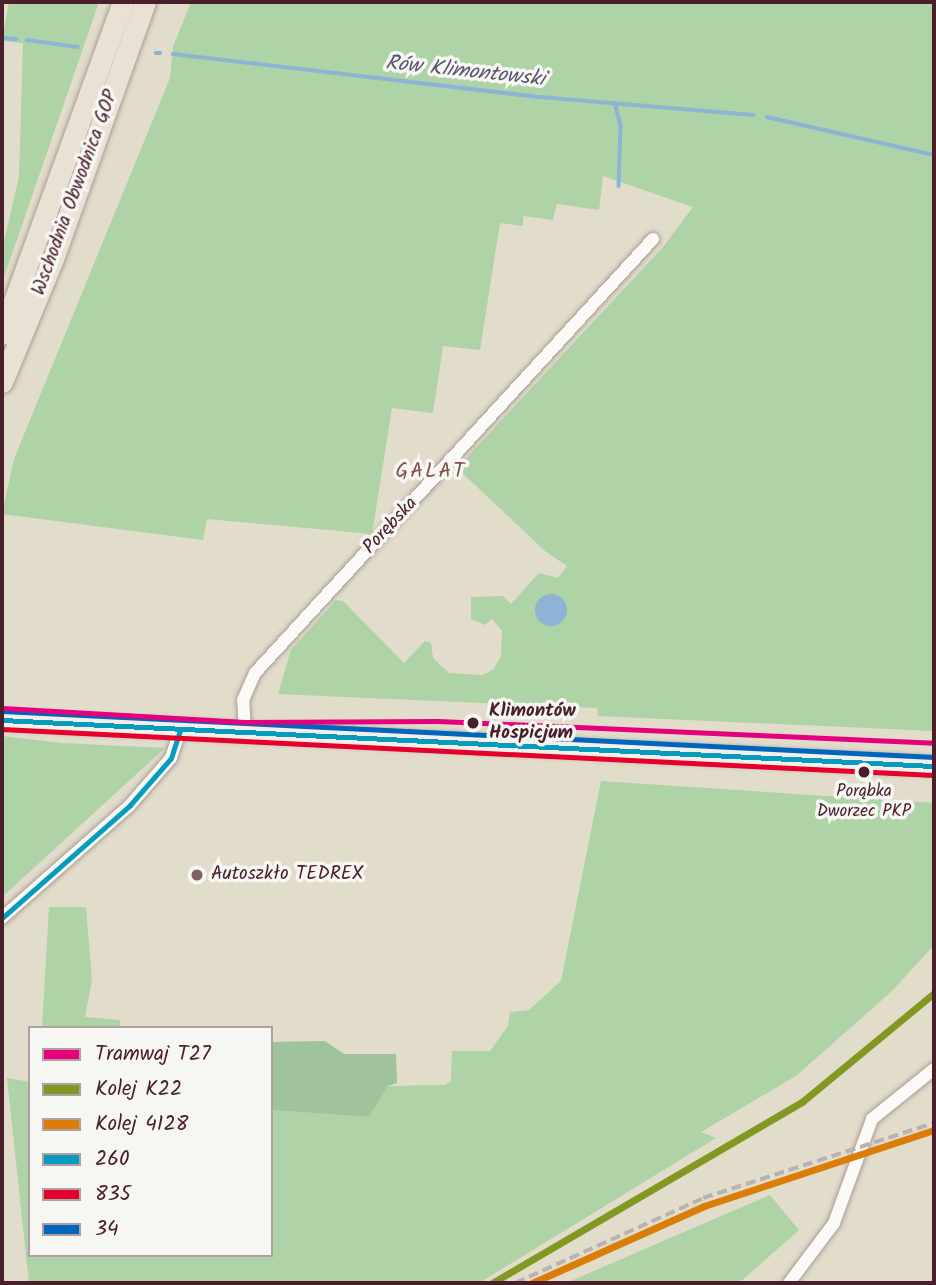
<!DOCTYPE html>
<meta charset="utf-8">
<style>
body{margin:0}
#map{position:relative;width:936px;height:1285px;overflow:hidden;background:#e2dccb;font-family:Kalam,sans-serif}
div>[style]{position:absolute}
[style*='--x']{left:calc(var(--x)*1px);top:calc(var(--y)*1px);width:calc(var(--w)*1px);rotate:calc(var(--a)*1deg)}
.green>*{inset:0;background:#add3a6}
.forest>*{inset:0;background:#9fc39b}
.water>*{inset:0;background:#8eb3d5}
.round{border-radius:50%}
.stream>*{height:3.5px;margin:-1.75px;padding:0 1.75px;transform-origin:1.75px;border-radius:1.75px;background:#8eb3d5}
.roads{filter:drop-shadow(0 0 2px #a89e96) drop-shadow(0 0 2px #a89e96)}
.street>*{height:12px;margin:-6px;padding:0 6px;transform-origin:6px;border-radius:6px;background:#fbfaf7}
.secondary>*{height:18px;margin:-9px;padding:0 9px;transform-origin:9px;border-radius:9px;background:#f4f0e9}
.highway>*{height:21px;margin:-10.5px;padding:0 10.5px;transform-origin:10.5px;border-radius:10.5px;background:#e9e1d4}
.rail>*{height:3.5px;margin-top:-1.75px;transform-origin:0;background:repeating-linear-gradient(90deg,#b8b2b2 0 10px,transparent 0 15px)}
.bus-1>*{height:5px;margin:-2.5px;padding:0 2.5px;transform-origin:2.5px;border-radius:2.5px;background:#079bbe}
.bus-2>*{height:5px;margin:-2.5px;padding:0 2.5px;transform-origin:2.5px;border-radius:2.5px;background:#e4002b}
.bus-3>*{height:5px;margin:-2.5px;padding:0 2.5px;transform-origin:2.5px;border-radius:2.5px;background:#0065bd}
.rail-1>*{height:7px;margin:-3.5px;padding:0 3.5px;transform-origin:3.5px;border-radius:3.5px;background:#829822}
.rail-2>*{height:7px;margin:-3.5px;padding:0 3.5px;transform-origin:3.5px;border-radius:3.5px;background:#db7d09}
.tram-1>*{height:5px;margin:-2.5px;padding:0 2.5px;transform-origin:2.5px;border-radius:2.5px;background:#e5007d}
.dots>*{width:19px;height:19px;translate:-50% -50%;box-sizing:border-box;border:4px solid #f6f6f2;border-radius:50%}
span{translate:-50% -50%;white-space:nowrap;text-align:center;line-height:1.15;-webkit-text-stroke:7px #f6f6f2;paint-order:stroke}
.bus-label{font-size:17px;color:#4a1f2b}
.street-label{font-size:19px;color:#4a1f2b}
.stop-label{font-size:19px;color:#4a1f2b;font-weight:700}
.left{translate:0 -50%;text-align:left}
.poi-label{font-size:19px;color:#4a1f2b}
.water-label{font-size:21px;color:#575371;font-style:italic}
.neighbourhood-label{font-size:21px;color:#845149;letter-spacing:2px}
.frame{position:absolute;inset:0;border:4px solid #4a1f2b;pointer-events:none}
.legend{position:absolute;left:28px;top:1026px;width:245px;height:231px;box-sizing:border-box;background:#f6f6f2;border:2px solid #b1a0a2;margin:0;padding:9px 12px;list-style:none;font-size:21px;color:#4a1f2b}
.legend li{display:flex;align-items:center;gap:14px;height:35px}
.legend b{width:35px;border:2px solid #b1a0a2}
</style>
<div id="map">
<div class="green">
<div style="clip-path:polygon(9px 2px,99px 2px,2px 283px,2px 250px,19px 177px,23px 43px,2px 41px)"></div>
<div style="clip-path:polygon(191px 2px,934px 2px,934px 731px,598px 716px,597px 708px,278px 694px,291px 650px,336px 600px,343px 601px,404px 663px,425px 641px,431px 643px,433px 658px,449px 673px,482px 675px,493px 670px,501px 656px,502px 631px,492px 619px,485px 625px,471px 619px,471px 597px,503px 596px,511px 604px,539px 573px,558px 578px,567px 566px,545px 551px,457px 468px,663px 247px,693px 207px,603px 176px,599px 210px,557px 204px,553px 220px,523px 216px,523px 226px,500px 223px,480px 350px,443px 346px,433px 413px,392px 408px,372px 534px,207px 519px,203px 540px,2px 514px,14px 459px,170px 78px,173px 47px)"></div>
<div style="clip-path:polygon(2px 736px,62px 743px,165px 748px,2px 897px)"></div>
<div style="clip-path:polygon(601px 781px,934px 803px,934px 945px,892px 991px,796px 1076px,701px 1132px,716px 1138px,479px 1283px,29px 1283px,7px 1078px,30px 1082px,30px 1255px,271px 1255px,271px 1110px,369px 1117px,388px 1086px,445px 1085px,451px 1081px,452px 1051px,490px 1051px,508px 1026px,510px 1012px,529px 1010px,561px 981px)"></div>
<div style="clip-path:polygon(49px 907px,86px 907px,92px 980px,85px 1017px,120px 1020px,120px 1028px,42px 1028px)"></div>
<div style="clip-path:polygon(770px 1195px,799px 1230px,739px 1283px,566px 1283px)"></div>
</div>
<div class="forest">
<div style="clip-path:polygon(325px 1041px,344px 1054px,396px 1054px,397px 1083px,388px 1086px,369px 1117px,271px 1110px,271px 1042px)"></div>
</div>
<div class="water">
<div class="round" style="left:535px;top:594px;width:32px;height:32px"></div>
</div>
<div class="stream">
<div style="--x:2;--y:38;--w:14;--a:4"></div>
<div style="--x:27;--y:40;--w:51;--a:7.8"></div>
<div style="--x:156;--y:53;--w:4;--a:0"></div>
<div style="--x:173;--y:54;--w:370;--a:6.7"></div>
<div style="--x:540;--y:97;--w:214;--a:4.8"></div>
<div style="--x:615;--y:103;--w:24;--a:75"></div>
<div style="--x:621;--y:126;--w:60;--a:91.9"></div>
<div style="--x:767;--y:117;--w:171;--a:12.8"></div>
</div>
<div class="roads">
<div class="street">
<div style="--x:245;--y:733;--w:33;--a:-93"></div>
<div style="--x:243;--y:700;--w:30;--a:-66"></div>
<div style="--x:255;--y:673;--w:589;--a:-47.48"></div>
<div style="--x:2;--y:918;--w:171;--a:-41.4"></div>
<div style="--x:130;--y:805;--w:62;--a:-48.9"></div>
<div style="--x:171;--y:758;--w:28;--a:-72"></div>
<div style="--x:789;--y:1283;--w:75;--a:-53.1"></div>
<div style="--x:834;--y:1223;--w:111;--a:-69.9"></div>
<div style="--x:872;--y:1119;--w:80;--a:-38.9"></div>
</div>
<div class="secondary">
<div style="--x:2;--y:720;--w:933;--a:2.83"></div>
</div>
<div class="highway">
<div style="--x:2;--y:334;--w:353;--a:-70"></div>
<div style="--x:2;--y:382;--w:133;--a:-67.5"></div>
<div style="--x:53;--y:259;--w:273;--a:-70.3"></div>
</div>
</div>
<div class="rail">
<div style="--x:515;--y:1283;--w:206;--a:-24.3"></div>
<div style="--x:703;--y:1198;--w:243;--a:-18"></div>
</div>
<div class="bus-1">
<div style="--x:2;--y:720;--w:933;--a:2.83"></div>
<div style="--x:2;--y:918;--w:171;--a:-41.4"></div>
<div style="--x:130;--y:805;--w:62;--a:-48.9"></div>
<div style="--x:171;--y:758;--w:28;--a:-72"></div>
</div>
<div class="bus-2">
<div style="--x:2;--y:729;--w:933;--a:2.83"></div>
</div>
<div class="bus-3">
<div style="--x:2;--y:711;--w:933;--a:2.83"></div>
</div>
<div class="rail-1">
<div style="--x:492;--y:1283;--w:360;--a:-30.3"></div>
<div style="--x:803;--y:1101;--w:170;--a:-39.5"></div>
</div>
<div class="rail-2">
<div style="--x:532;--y:1283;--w:188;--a:-24.1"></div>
<div style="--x:704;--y:1206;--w:242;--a:-18.3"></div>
</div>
<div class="tram-1">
<div style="--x:2;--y:708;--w:243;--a:3.3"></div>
<div style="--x:245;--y:722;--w:193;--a:-0.3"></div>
<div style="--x:438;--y:721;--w:496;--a:2.5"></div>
</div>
<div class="dots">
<div style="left:473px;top:723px;background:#4a1f2b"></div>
<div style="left:864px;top:772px;background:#4a1f2b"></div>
<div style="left:197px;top:875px;background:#7f6163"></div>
</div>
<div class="bus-label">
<span style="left:864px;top:802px">Porąbka<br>Dworzec PKP</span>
</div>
<div class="street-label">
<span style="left:76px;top:193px;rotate:-70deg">Wschodnia Obwodnica GOP</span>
<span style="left:391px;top:526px;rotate:-47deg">Porębska</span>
</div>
<div class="stop-label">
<span class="left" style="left:489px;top:723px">Klimontów<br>Hospicjum</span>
</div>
<div class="poi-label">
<span class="left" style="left:211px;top:875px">Autoszkło TEDREX</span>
</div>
<div class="water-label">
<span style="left:465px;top:72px;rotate:6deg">Rów Klimontowski</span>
</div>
<div class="neighbourhood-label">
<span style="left:431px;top:472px">GALAT</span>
</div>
<div class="frame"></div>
<ul class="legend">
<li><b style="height:9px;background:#e5007d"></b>Tramwaj T27</li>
<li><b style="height:9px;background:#829822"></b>Kolej K22</li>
<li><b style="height:9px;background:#db7d09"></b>Kolej 4128</li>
<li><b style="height:9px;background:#079bbe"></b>260</li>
<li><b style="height:9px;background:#e4002b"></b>835</li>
<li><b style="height:9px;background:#0065bd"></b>34</li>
</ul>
</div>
